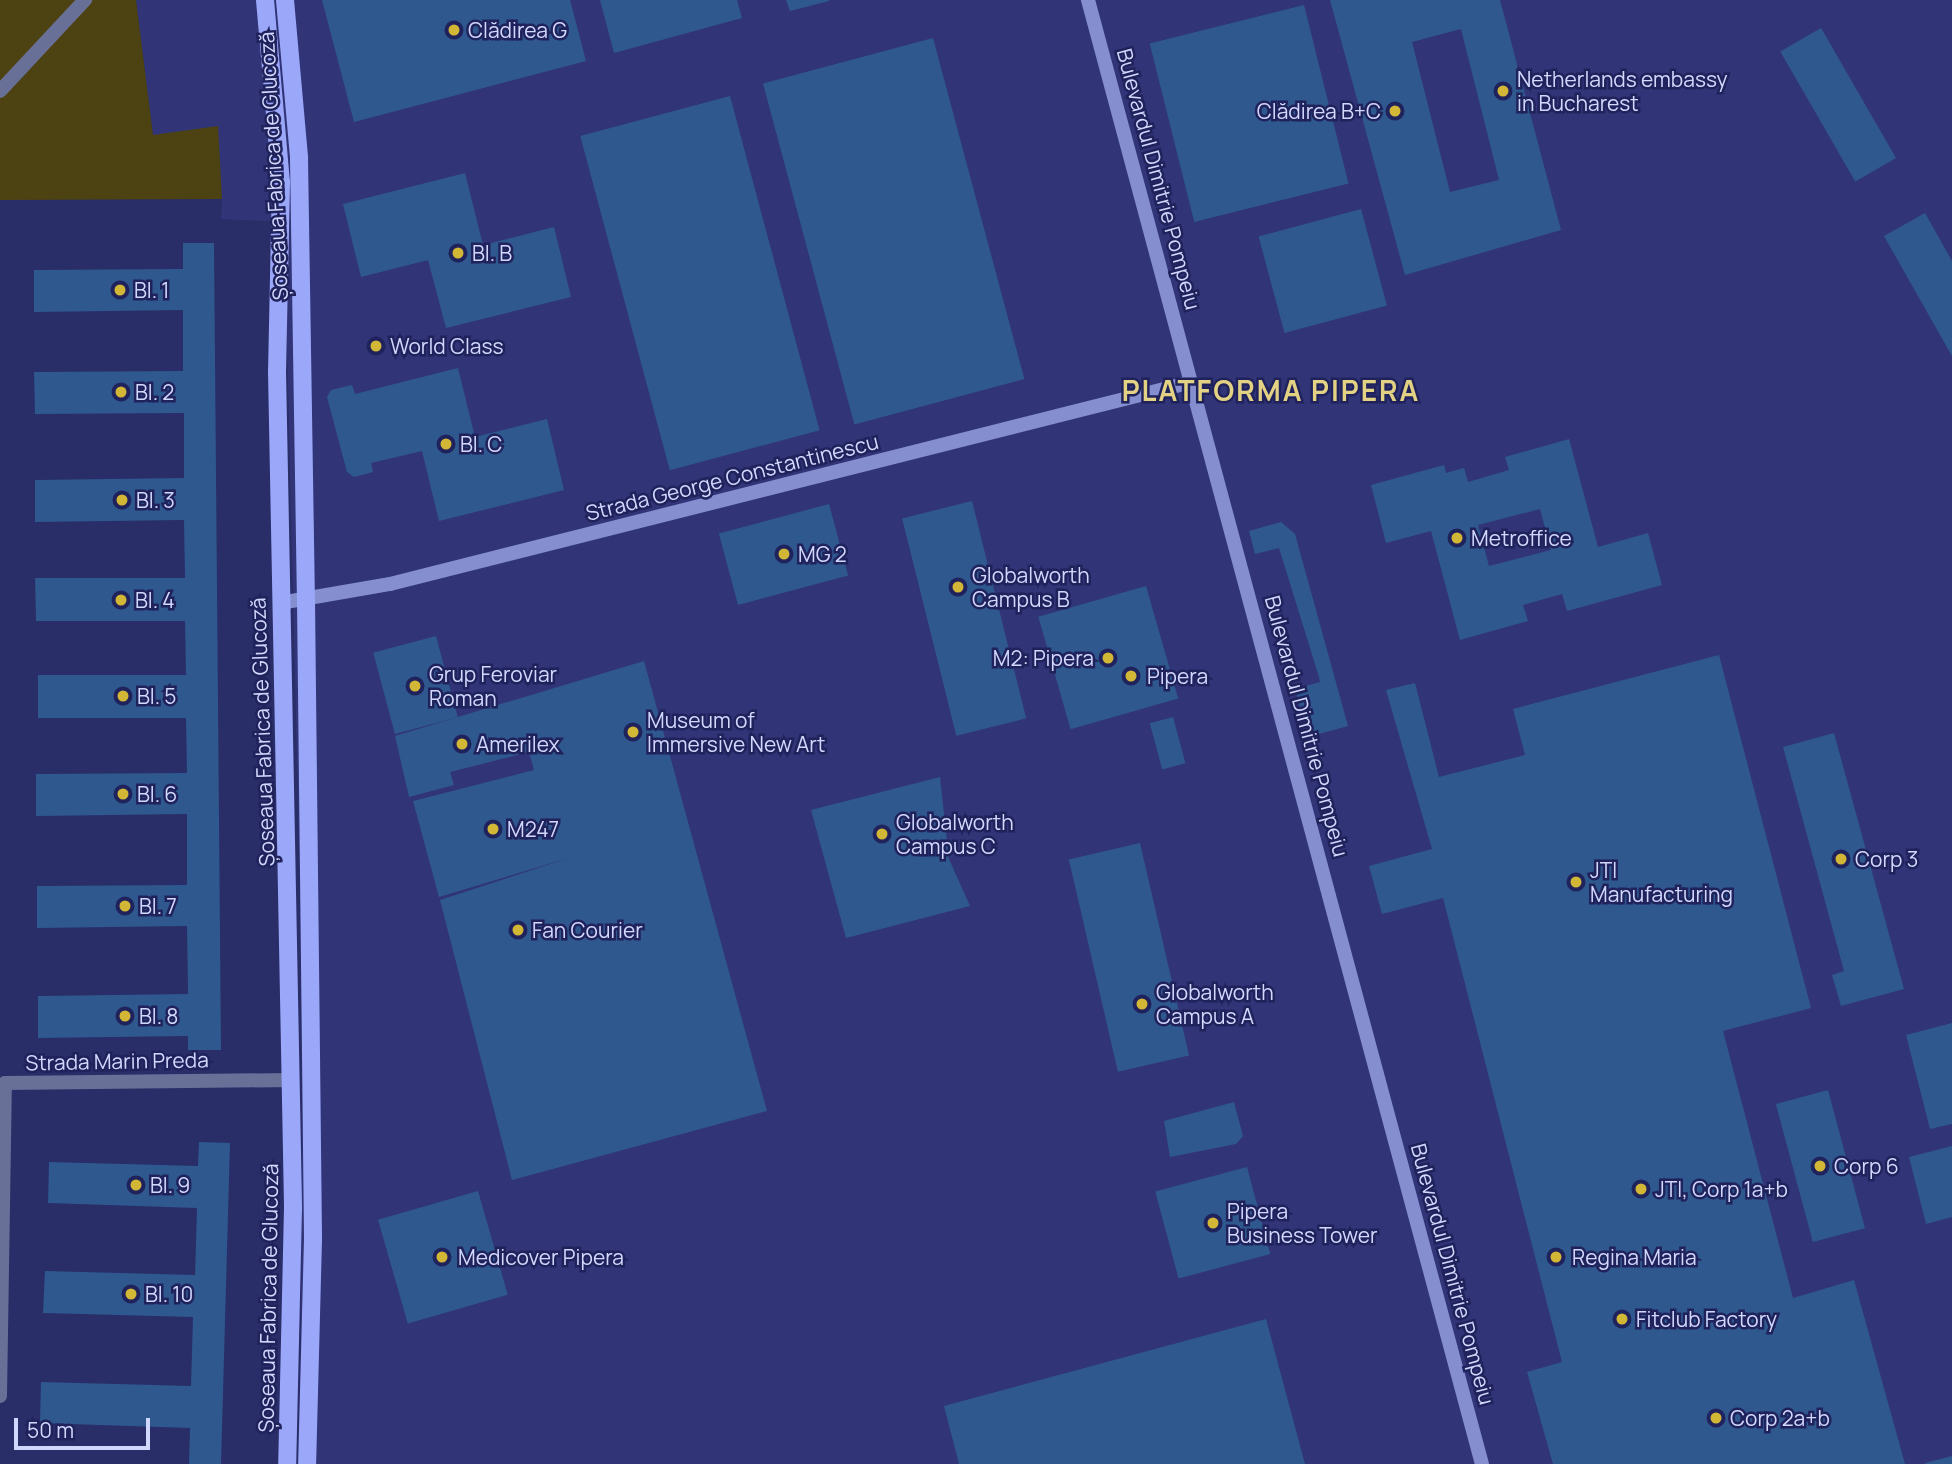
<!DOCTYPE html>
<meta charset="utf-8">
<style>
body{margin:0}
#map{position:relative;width:1952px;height:1464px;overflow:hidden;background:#292d68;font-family:Manrope,sans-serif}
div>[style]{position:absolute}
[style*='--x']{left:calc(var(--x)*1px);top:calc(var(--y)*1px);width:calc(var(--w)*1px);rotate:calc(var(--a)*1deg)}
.built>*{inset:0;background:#313577}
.green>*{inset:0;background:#4d4212}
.building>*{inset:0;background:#2f588f;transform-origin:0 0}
.street>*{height:14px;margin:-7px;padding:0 7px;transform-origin:7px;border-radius:7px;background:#697098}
.secondary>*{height:14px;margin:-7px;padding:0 7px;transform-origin:7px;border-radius:7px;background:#858fd0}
.primary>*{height:18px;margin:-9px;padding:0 9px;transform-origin:9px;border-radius:9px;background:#9ba8fa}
.dots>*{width:19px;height:19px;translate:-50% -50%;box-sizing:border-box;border:4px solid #20225c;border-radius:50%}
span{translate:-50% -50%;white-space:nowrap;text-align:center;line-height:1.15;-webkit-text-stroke:5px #20225c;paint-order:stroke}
.poi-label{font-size:21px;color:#d1d8fd}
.left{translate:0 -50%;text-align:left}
.right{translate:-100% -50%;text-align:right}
.street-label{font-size:21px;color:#d1d8fd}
.district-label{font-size:28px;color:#e4d284;font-weight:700;letter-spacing:2px}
.scale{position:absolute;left:14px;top:1418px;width:136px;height:32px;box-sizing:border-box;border:4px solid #d1d8fd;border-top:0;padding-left:9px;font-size:21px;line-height:24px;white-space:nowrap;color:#d1d8fd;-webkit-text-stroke:5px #20225c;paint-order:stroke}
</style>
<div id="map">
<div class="built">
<div style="clip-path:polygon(136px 0,1952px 0,1952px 1464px,300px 1464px,303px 1009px,284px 222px,221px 219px,222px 199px,153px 135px)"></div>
</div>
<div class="green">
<div style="clip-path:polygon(0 0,136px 0,153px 135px,218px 126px,222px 199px,0 200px)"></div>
</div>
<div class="building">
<div style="clip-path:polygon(322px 0,570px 0,586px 61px,354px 122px)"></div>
<div style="clip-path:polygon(600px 0,737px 0,742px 18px,614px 53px)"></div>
<div style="clip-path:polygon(786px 0,829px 0,829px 1px,790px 11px)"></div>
<div style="clip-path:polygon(evenodd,1330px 0,1500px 0,1561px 230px,1405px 275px,1330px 0,1461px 29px,1499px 180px,1450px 192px,1412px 42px,1461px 29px)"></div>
<div style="left:1304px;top:5px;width:184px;height:159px;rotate:76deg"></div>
<div style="left:1821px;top:28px;width:150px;height:47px;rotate:60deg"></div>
<div style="left:933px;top:38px;width:353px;height:176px;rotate:75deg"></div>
<div style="left:730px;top:96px;width:346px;height:155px;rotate:75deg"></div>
<div style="clip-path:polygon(465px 173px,483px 245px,554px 227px,571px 297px,446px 328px,428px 260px,361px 277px,343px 204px)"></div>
<div style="left:1361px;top:209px;width:100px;height:106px;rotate:75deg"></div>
<div style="clip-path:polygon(1925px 213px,1952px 261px,1952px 356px,1884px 236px)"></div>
<div style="clip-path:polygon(183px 243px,214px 243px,221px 1050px,188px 1050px,188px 1036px,38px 1038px,38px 996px,188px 994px,187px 926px,37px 928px,37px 886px,187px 885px,187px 814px,36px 816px,36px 774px,187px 773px,186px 718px,38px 718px,38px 675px,186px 675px,185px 621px,36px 621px,35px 578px,185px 578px,184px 520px,35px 522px,35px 480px,184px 478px,184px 413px,35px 414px,34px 372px,183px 371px,183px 310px,34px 312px,34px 270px,183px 269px)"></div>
<div style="clip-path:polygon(458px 368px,475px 437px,547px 419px,564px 490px,439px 521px,422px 451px,371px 463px,373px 472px,354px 477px,347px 472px,327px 397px,331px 390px,352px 385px,355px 394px)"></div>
<div style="clip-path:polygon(evenodd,1569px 439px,1598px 547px,1648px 533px,1662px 585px,1567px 611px,1562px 594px,1523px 605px,1528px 621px,1460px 640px,1431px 531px,1386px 543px,1371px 485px,1444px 465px,1446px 473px,1464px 468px,1468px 482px,1509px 470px,1505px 457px,1569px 439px,1540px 509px,1551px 550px,1489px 566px,1478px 525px,1540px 509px)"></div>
<div style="left:972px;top:501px;width:224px;height:72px;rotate:76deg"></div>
<div style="left:829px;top:504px;width:74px;height:114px;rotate:75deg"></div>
<div style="clip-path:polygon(1281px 522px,1295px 534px,1348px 726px,1308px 737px,1295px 689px,1320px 682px,1319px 677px,1279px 548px,1255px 554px,1249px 531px)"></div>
<div style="left:1146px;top:586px;width:117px;height:112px;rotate:74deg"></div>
<div style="left:436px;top:636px;width:84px;height:65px;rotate:75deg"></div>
<div style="clip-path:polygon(1719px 655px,1811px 1008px,1723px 1031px,1793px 1298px,1854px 1280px,1905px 1464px,1553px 1464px,1527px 1372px,1562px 1362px,1443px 898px,1382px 914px,1369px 866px,1432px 849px,1386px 690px,1415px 683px,1439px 777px,1525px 755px,1513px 709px)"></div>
<div style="clip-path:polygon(644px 661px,767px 1111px,512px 1180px,440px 900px,572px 857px,439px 897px,413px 801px,534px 770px,529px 752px,450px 772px,454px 785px,409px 797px,395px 736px)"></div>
<div style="left:1173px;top:717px;width:48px;height:24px;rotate:75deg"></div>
<div style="clip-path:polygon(1834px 733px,1904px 989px,1841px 1006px,1832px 975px,1844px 971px,1783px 747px)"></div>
<div style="clip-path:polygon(940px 777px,949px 859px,970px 906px,846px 938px,811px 810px)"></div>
<div style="left:1140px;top:843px;width:218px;height:73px;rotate:77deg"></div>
<div style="clip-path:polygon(1952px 1023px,1952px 1124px,1930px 1129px,1906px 1035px)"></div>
<div style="left:1828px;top:1090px;width:143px;height:54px;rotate:75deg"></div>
<div style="clip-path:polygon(1234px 1102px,1243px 1136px,1236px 1144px,1170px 1157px,1164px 1121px)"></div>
<div style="clip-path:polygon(199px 1142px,230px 1143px,221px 1464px,189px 1464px,190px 1428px,40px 1423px,41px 1382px,191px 1386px,193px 1317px,43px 1313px,45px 1271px,195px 1275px,196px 1243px,197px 1208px,48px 1203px,49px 1162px,198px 1166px)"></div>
<div style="clip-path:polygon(1952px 1146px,1952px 1217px,1926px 1224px,1909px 1157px)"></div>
<div style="left:1247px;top:1167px;width:90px;height:95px;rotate:75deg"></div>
<div style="left:478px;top:1191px;width:108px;height:104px;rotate:74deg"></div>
<div style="clip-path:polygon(1266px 1319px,1305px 1464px,959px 1464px,944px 1406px)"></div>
<div style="clip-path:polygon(1952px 1456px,1952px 1464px,1925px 1464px,1925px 1463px)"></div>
</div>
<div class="street">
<div style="--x:0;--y:91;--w:125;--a:-47"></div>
<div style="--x:0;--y:1396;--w:313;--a:-89.1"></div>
<div style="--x:5;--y:1083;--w:287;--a:-0.6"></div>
</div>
<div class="secondary">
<div style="--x:1088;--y:0;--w:1516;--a:74.94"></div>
<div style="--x:280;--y:603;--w:112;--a:-9.8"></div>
<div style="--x:390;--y:584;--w:827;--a:-14.14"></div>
</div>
<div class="primary">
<div style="--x:265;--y:0;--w:183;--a:85"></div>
<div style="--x:281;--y:182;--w:189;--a:91.2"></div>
<div style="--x:277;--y:371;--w:837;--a:88.9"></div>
<div style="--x:293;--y:1208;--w:256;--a:91.3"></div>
<div style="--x:285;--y:0;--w:159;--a:84.9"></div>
<div style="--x:299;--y:158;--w:442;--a:89.1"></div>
<div style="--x:306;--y:600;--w:639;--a:89.37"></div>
<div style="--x:313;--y:1239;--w:225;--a:91.5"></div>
</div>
<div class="dots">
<div style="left:454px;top:30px;background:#d2b635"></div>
<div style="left:1503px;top:91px;background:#d2b635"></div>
<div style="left:1395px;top:111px;background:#d2b635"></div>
<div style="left:458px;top:253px;background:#d2b635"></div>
<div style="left:120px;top:290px;background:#d2b635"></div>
<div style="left:376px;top:346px;background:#d2b635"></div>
<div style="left:121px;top:392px;background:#d2b635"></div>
<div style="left:446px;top:444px;background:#d2b635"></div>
<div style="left:122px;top:500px;background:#d2b635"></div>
<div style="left:1457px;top:538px;background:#d2b635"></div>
<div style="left:784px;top:554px;background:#d2b635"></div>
<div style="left:958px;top:587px;background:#d2b635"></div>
<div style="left:121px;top:600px;background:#d2b635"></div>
<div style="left:1108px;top:658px;background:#d2b635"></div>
<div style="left:1131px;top:676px;background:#d2b635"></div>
<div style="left:415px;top:686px;background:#d2b635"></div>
<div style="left:123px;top:696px;background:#d2b635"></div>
<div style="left:633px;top:732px;background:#d2b635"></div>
<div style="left:462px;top:744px;background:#d2b635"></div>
<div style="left:123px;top:794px;background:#d2b635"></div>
<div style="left:493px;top:829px;background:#d2b635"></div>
<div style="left:882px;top:834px;background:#d2b635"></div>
<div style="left:1841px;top:859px;background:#d2b635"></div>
<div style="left:1576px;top:882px;background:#d2b635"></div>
<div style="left:125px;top:906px;background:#d2b635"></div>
<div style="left:518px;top:930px;background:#d2b635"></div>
<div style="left:1142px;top:1004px;background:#d2b635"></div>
<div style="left:125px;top:1016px;background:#d2b635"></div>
<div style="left:1820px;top:1166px;background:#d2b635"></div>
<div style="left:136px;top:1185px;background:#d2b635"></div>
<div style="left:1641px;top:1189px;background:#d2b635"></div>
<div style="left:1213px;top:1223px;background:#d2b635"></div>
<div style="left:442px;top:1257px;background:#d2b635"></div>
<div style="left:1556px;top:1257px;background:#d2b635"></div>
<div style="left:131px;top:1294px;background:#d2b635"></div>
<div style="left:1622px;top:1319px;background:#d2b635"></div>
<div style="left:1716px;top:1418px;background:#d2b635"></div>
</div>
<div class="poi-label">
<span class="left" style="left:468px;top:30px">Clădirea G</span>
<span class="left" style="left:1517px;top:91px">Netherlands embassy<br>in Bucharest</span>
<span class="right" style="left:1381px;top:111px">Clădirea B+C</span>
<span class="left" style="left:472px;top:253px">Bl. B</span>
<span class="left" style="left:134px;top:290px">Bl. 1</span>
<span class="left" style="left:390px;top:346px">World Class</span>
<span class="left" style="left:135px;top:392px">Bl. 2</span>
<span class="left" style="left:460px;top:444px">Bl. C</span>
<span class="left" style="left:136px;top:500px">Bl. 3</span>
<span class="left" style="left:1471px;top:538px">Metroffice</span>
<span class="left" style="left:798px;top:554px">MG 2</span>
<span class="left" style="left:972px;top:587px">Globalworth<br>Campus B</span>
<span class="left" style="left:135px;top:600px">Bl. 4</span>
<span class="right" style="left:1094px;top:658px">M2: Pipera</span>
<span class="left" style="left:429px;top:686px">Grup Feroviar<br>Roman</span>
<span class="left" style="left:1147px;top:676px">Pipera</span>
<span class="left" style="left:137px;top:696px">Bl. 5</span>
<span class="left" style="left:647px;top:732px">Museum of<br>Immersive New Art</span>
<span class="left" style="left:476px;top:744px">Amerilex</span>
<span class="left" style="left:137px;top:794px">Bl. 6</span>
<span class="left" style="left:896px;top:834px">Globalworth<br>Campus C</span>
<span class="left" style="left:507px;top:829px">M247</span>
<span class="left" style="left:1855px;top:859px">Corp 3</span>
<span class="left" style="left:1590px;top:882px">JTI<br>Manufacturing</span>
<span class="left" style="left:139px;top:906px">Bl. 7</span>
<span class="left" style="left:532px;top:930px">Fan Courier</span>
<span class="left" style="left:1156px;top:1004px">Globalworth<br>Campus A</span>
<span class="left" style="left:139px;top:1016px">Bl. 8</span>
<span class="left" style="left:1834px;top:1166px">Corp 6</span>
<span class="left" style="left:150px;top:1185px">Bl. 9</span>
<span class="left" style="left:1655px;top:1189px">JTI, Corp 1a+b</span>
<span class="left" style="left:1227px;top:1223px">Pipera<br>Business Tower</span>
<span class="left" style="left:458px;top:1257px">Medicover Pipera</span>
<span class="left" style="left:1572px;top:1257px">Regina Maria</span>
<span class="left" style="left:145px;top:1294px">Bl. 10</span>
<span class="left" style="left:1636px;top:1319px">Fitclub Factory</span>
<span class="left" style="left:1730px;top:1418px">Corp 2a+b</span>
</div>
<div class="street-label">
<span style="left:273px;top:166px;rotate:-93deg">Șoseaua Fabrica de Glucoză</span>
<span style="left:1159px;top:179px;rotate:75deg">Bulevardul Dimitrie Pompeiu</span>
<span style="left:732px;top:477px;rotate:-14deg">Strada George Constantinescu</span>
<span style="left:1307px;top:726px;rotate:75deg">Bulevardul Dimitrie Pompeiu</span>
<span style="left:262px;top:732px;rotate:-92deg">Șoseaua Fabrica de Glucoză</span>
<span style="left:117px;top:1061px;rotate:-1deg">Strada Marin Preda</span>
<span style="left:1453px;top:1274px;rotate:75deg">Bulevardul Dimitrie Pompeiu</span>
<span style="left:268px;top:1298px;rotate:-89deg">Șoseaua Fabrica de Glucoză</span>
</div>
<div class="district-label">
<span style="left:1271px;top:390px">PLATFORMA PIPERA</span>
</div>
<div class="scale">50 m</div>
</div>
